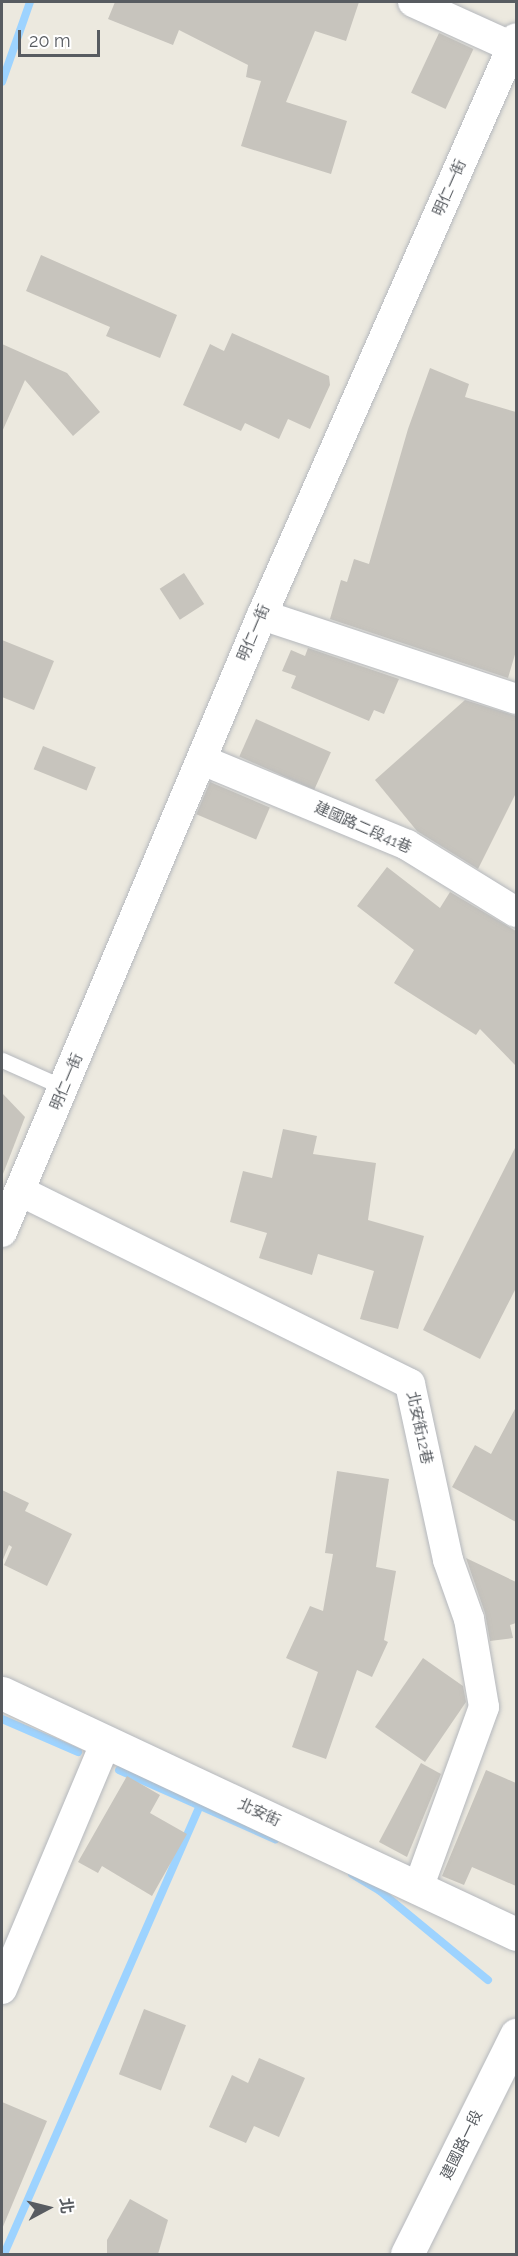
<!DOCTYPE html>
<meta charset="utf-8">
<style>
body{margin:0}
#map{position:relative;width:518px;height:2256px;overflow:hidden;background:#ece9df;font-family:Raleway,"Noto Sans TC",sans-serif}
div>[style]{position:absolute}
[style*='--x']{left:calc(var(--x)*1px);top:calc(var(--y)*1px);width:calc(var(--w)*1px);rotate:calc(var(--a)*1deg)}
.stream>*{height:8px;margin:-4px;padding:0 4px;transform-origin:4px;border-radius:4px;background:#9dd3ff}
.building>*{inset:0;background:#c7c4bd;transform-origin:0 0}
.roads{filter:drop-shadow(0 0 2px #b5b8bd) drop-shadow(0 0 2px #b5b8bd)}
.service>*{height:15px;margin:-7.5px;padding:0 7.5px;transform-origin:7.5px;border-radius:7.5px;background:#fff}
.minor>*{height:30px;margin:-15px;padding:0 15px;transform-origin:15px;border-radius:15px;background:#fff}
.tertiary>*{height:33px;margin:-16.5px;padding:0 16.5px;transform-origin:16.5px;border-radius:16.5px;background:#fff}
span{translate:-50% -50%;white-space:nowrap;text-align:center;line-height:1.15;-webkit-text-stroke:4.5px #fff;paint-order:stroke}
.street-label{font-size:15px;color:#585c61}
.frame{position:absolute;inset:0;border:3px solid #585c61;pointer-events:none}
.north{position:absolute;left:18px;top:2178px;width:60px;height:60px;-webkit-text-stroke:4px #fff;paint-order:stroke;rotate:83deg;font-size:16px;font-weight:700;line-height:24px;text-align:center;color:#585c61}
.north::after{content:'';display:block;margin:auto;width:21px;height:27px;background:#585c61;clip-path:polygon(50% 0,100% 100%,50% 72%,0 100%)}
.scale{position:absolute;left:18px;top:30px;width:82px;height:27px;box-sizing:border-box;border:3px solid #585c61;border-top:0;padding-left:8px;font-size:18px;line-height:21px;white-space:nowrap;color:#585c61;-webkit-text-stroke:4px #fff;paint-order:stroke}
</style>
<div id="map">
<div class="stream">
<div style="--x:2;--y:82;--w:85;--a:-70.7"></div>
<div style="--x:2;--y:1719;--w:83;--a:23.5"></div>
<div style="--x:119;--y:1770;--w:171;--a:23.9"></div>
<div style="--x:352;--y:1874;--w:33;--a:31"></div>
<div style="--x:380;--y:1891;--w:140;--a:39.5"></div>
<div style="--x:4;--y:2254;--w:489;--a:-66.4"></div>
</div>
<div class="building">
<div style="clip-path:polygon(115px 2px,359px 2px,346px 41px,315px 31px,286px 102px,347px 121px,331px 174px,241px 146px,261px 81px,246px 77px,248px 65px,179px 30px,173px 45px,108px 19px)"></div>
<div style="left:439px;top:33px;width:38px;height:66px;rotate:25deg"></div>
<div style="clip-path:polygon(41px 255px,177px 315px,160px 358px,106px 336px,110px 327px,26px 291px)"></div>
<div style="clip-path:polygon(232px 333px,329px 376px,330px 385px,310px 429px,288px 419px,279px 439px,245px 423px,241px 431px,183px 405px,210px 344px,224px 351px)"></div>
<div style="clip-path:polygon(2px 344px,67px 373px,100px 412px,73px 436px,25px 380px,2px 432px)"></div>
<div style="clip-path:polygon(430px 368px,469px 384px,465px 397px,516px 412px,516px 651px,508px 678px,330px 619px,341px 580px,347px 582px,354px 559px,369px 564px,408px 429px)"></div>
<div style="left:184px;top:573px;width:37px;height:29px;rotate:57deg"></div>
<div style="clip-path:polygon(2px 640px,54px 661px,34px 710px,2px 697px)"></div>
<div style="clip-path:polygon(308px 648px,399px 679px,384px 714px,374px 710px,369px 721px,291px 688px,296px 676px,282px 671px,291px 650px,305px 656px)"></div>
<div style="clip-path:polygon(465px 700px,516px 716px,516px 793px,478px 869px,417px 831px,375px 780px)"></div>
<div style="left:256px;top:719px;width:82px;height:41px;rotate:24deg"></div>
<div style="left:43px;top:746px;width:57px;height:25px;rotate:22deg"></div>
<div style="left:210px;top:782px;width:65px;height:35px;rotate:23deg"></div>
<div style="clip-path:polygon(387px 867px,440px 908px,450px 892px,516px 931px,516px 1066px,480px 1029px,476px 1035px,394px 983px,414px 950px,357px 906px)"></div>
<div style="clip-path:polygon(2px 1093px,25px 1117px,3px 1174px,2px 1174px)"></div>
<div style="clip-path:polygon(283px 1129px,317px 1136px,313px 1154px,376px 1163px,368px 1220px,424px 1236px,398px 1329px,360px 1319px,374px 1271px,318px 1254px,312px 1275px,259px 1258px,267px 1233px,230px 1222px,243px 1171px,272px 1178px)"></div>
<div style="clip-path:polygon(516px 1146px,516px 1288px,480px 1359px,423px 1330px)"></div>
<div style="clip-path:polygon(516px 1407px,516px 1522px,452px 1487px,475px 1445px,491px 1454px)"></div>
<div style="clip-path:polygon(337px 1471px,389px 1479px,376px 1567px,396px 1571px,384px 1640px,388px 1642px,372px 1677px,357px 1670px,326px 1759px,292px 1747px,318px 1672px,286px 1658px,310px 1606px,323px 1611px,333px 1554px,325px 1553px)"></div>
<div style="clip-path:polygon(2px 1490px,29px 1503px,25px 1511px,72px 1534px,47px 1586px,4px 1565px,12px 1547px,9px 1545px,2px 1562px)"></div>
<div style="clip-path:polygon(466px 1558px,516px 1582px,516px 1623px,510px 1625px,513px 1638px,490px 1641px,485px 1613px)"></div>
<div style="clip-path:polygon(423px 1658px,463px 1686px,466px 1702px,425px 1762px,375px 1727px)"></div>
<div style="clip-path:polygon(421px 1763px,441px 1774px,407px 1857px,379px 1842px)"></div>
<div style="clip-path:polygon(486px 1770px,516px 1783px,516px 1886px,472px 1867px,464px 1885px,442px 1876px)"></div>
<div style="clip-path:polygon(127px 1776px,160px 1795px,150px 1813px,187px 1834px,152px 1896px,102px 1866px,98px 1873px,78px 1862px)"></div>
<div style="left:144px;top:2009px;width:45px;height:70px;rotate:21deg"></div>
<div style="clip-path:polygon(259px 2058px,305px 2078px,279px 2137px,254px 2126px,246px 2143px,209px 2127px,232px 2075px,248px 2083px)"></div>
<div style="clip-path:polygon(2px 2102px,47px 2121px,2px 2229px)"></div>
<div style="clip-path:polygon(130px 2199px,168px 2220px,158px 2254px,107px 2254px,107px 2240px)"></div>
</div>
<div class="roads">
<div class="service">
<div style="--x:2;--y:1060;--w:69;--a:24"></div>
</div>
<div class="minor">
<div style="--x:413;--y:2;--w:109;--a:24.4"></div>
<div style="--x:262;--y:615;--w:268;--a:18.3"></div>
<div style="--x:202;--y:760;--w:222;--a:22.5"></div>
<div style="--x:407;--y:845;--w:128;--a:31.6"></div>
<div style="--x:20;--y:1191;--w:435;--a:26.3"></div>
<div style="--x:410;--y:1384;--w:180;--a:77.8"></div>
<div style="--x:448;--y:1560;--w:63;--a:70.4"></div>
<div style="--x:469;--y:1619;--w:89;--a:80.3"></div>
<div style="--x:484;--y:1707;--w:193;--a:110"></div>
<div style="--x:2;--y:1232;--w:670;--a:-67.15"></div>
<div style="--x:262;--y:615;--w:630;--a:-66.24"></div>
<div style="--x:2;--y:1989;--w:268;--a:-67.2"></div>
</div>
<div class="tertiary">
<div style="--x:2;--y:1693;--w:568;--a:25.12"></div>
<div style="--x:407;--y:2254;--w:245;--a:-63.5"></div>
</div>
</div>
<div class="street-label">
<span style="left:450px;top:188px;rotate:-66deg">明仁一街</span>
<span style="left:254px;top:633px;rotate:-67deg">明仁一街</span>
<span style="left:363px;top:828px;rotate:24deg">建國路二段41巷</span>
<span style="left:67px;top:1082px;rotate:-67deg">明仁一街</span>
<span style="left:419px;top:1428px;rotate:78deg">北安街12巷</span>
<span style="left:259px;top:1813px;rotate:25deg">北安街</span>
<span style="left:462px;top:2145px;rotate:-64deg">建國路一段</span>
</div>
<div class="frame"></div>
<div class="north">北</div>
<div class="scale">20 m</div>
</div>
